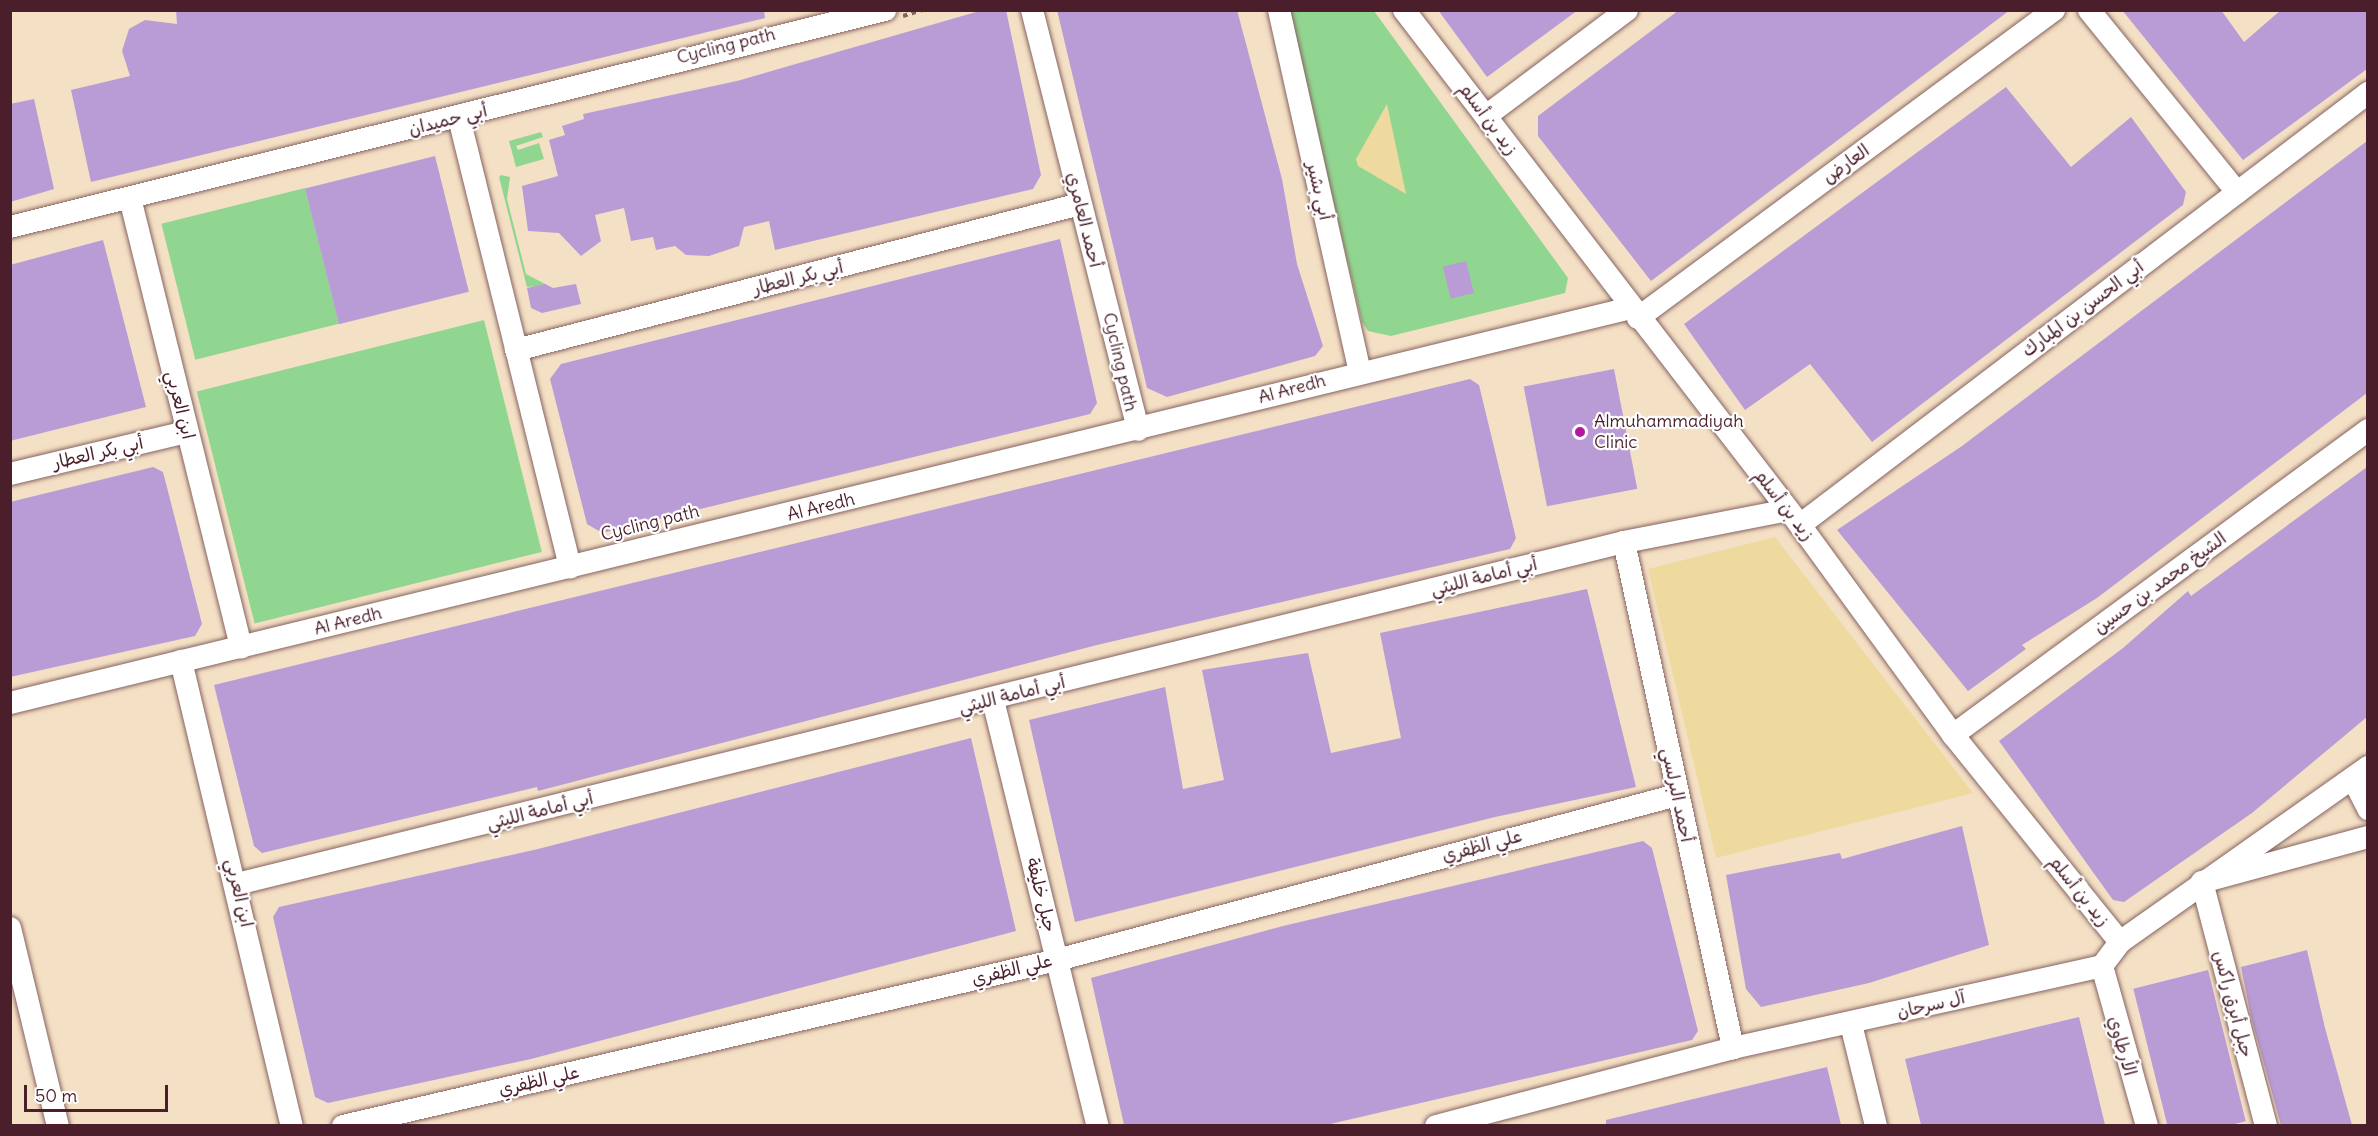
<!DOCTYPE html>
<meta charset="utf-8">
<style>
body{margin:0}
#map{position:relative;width:2378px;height:1136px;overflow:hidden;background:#f4e0c5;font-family:Delius,"Playpen Sans Arabic",sans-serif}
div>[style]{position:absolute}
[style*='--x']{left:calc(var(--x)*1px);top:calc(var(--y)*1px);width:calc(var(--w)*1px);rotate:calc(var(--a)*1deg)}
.green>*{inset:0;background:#91d690;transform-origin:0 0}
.sand>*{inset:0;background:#eeda9e}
.building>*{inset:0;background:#b99cd5;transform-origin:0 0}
.path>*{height:4px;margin-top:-2px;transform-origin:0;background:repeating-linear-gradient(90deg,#866361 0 4.5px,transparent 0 9px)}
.roads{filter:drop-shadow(0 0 2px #866361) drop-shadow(0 0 2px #866361)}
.minor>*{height:22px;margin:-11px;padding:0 11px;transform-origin:11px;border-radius:11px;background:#fff}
.dots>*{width:16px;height:16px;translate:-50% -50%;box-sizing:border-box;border:3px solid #fff;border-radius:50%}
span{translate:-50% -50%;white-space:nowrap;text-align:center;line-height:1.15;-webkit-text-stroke:4.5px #fff;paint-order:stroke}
.street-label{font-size:18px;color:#4a1f2b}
.poi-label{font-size:18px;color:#4a1f2b}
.left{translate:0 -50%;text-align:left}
.frame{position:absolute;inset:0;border:12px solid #4a1f2b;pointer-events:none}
.scale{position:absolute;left:24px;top:1085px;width:144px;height:27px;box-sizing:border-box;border:3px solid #4a1f2b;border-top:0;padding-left:8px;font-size:18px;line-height:21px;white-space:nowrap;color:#4a1f2b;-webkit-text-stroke:4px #fff;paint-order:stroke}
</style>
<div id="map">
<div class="green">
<div style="clip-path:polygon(1288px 11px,1374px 11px,1568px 278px,1565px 293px,1391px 336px,1368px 331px,1362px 322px)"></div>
<div style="clip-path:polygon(541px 132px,543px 137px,516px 146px,518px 150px,539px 143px,544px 159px,516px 167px,509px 141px)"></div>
<div style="clip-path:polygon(501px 175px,510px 177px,507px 199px,526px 274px,547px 285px,527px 287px,499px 177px)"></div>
<div style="left:305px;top:188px;width:140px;height:148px;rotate:76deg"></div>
<div style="left:484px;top:320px;width:239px;height:296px;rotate:76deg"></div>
</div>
<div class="sand">
<div style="clip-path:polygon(1387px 104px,1406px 194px,1358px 166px,1356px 159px)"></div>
<div style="clip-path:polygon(1775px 537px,1973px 793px,1716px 858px,1648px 569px)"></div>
</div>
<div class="building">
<div style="clip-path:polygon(176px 10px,764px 10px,765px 18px,91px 182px,71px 90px,130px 76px,122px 51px,129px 29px,145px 20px,177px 24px)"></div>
<div style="clip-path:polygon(983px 10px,1006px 10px,1041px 175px,1033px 189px,775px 250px,769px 221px,744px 227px,739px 246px,709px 256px,686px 255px,675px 246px,656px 250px,653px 237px,631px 241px,624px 208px,595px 215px,601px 241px,581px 256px,559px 233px,528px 231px,522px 186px,558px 176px,549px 140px,565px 135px,562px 126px,584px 119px,583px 114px,737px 81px)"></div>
<div style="clip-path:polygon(1057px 10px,1237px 10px,1282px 179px,1297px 264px,1323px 346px,1315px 356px,1167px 397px,1147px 388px)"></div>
<div style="clip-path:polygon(1438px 10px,1578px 10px,1487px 77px)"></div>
<div style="clip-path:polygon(1679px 10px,2010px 10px,1651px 281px,1538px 136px,1538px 116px)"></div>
<div style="clip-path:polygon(2122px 10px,2221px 10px,2244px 42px,2281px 10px,2367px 10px,2367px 69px,2243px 160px)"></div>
<div style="clip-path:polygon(2006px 87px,2071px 167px,2131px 117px,2186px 192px,2183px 205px,1872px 442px,1810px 364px,1745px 410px,1684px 324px)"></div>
<div style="clip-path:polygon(34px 99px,54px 189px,10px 202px,10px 104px)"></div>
<div style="clip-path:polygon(2367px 141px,2367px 393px,2097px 598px,2022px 645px,2026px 649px,1968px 691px,1837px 530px,1962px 446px)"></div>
<div style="left:435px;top:156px;width:140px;height:134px;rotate:76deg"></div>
<div style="clip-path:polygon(1060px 239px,1097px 403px,1090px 414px,602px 533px,587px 524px,550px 379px,561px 364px)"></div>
<div style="clip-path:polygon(103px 240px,146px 407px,10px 441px,10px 265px)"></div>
<div style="left:1466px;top:261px;width:33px;height:24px;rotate:76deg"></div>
<div style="clip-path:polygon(545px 284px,553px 288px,576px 284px,581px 304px,542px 313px,531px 308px,527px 288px)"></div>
<div style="left:1614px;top:369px;width:122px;height:92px;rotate:79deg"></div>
<div style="clip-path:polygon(1470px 379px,1479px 385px,1516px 538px,1510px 549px,1097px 645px,538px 791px,537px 787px,262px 853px,254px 846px,214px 685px)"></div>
<div style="clip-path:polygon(153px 467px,163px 472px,202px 624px,195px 636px,10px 677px,10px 502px)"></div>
<div style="clip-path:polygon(2367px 467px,2367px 717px,2252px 813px,2124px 902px,2113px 900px,1999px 741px,2123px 648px,2188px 591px,2191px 596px)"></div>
<div style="clip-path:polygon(1587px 589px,1636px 787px,1495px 817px,1075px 922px,1029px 720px,1165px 687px,1183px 789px,1224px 780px,1202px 670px,1308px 653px,1331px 753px,1401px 738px,1380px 633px)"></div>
<div style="clip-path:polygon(971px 738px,1016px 931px,531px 1059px,328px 1103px,315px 1097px,273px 917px,279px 907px,538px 849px)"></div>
<div style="clip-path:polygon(1962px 826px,1989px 945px,1869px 983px,1761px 1007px,1746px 989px,1726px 875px,1840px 853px,1842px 859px)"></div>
<div style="clip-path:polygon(1643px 841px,1652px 848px,1698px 1031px,1692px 1040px,1326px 1125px,1124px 1125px,1091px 978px,1283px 926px)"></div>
<div style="clip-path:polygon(2307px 950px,2325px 1028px,2352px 1125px,2281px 1125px,2251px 1017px,2241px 967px)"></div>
<div style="left:2208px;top:970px;width:156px;height:77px;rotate:76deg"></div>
<div style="clip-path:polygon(2079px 1017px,2105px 1125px,1921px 1125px,1905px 1059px)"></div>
<div style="clip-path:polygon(1827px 1067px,1841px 1125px,1606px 1125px,1606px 1120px)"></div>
</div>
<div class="path">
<div style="--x:903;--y:16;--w:21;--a:-17"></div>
</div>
<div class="roads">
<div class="minor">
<div style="--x:1032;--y:10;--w:433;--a:75.8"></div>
<div style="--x:1279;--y:10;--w:370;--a:77.4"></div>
<div style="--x:1404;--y:10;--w:650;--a:52.44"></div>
<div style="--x:1800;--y:525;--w:260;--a:53.9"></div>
<div style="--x:1953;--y:735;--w:266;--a:51.1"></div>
<div style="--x:2089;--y:10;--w:235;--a:50.9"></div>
<div style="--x:1486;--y:116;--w:176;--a:-36.9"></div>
<div style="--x:459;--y:118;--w:463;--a:76.1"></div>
<div style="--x:130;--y:198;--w:463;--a:76.1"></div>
<div style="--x:10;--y:227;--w:902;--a:-13.93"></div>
<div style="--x:1638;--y:318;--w:518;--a:-36.52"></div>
<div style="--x:516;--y:350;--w:583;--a:-14.51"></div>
<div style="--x:10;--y:474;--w:181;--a:-13.4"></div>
<div style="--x:1800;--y:525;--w:714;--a:-37.26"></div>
<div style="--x:1624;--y:542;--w:518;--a:77.84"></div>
<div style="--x:181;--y:661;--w:478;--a:76.6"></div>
<div style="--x:993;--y:700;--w:439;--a:76.2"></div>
<div style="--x:10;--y:703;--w:1667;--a:-13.7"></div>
<div style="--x:1953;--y:735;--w:515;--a:-36.31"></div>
<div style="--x:2353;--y:779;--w:34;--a:63"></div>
<div style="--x:237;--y:884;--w:1429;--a:-13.85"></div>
<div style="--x:1624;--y:542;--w:167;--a:-11"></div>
<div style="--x:10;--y:928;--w:204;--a:76.4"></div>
<div style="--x:2102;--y:966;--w:166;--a:74.3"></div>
<div style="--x:1851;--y:1024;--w:105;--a:76.2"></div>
<div style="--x:343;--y:1126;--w:733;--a:-13.09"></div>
<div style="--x:1057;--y:960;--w:642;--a:-14.9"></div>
<div style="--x:1436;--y:1126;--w:307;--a:-14.7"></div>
<div style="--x:1733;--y:1048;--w:378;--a:-12.5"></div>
<div style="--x:2102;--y:966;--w:30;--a:-53"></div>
<div style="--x:2120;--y:942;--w:304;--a:-35.2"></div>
<div style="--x:2266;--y:1126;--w:252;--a:-104.7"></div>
<div style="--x:2202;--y:882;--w:172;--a:-15.2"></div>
</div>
</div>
<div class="dots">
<div style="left:1580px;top:432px;background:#b5179e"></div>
</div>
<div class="street-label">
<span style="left:726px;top:46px;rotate:-14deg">Cycling path</span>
<span style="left:1488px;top:119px;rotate:53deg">زيد بن أسلم</span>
<span style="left:448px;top:120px;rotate:-14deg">أبي حميدان</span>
<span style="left:1846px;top:164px;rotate:-36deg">العارض</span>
<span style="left:1319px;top:191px;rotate:77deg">أبي بشير</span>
<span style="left:1084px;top:220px;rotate:76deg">أحمد العامري</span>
<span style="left:798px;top:278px;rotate:-14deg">أبي بكر العطار</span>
<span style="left:2083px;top:309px;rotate:-37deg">أبي الحسن بن المبارك</span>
<span style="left:1120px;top:362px;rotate:77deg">Cycling path</span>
<span style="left:1292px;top:389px;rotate:-15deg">Al Aredh</span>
<span style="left:180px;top:405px;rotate:76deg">ابن العربي</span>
<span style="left:98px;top:453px;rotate:-13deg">أبي بكر العطار</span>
<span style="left:1784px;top:505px;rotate:52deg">زيد بن أسلم</span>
<span style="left:821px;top:507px;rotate:-14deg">Al Aredh</span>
<span style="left:650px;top:523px;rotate:-14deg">Cycling path</span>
<span style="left:1484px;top:577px;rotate:-14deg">أبي أمامة الليثي</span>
<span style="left:2160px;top:583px;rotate:-36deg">الشيخ محمد بن حسين</span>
<span style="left:348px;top:621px;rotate:-14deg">Al Aredh</span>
<span style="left:1012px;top:695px;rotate:-14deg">أبي أمامة الليثي</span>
<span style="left:1677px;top:795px;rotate:78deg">أحمد البرلسي</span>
<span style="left:540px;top:811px;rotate:-14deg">أبي أمامة الليثي</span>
<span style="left:1482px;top:846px;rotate:-15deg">علي الظفري</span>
<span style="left:2079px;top:891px;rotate:51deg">زيد بن أسلم</span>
<span style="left:239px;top:893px;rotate:77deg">ابن العربي</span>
<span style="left:1041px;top:895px;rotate:76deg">جبل خليفة</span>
<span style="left:1012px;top:970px;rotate:-14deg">علي الظفري</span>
<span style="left:2233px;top:1004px;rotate:75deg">جبل أبرق راكس</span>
<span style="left:1931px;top:1005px;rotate:-13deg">آل سرحان</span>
<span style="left:2122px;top:1046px;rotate:74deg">الأرطاوي</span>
<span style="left:539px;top:1081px;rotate:-13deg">علي الظفري</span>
</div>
<div class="poi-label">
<span class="left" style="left:1594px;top:432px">Almuhammadiyah<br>Clinic</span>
</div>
<div class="frame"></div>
<div class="scale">50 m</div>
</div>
